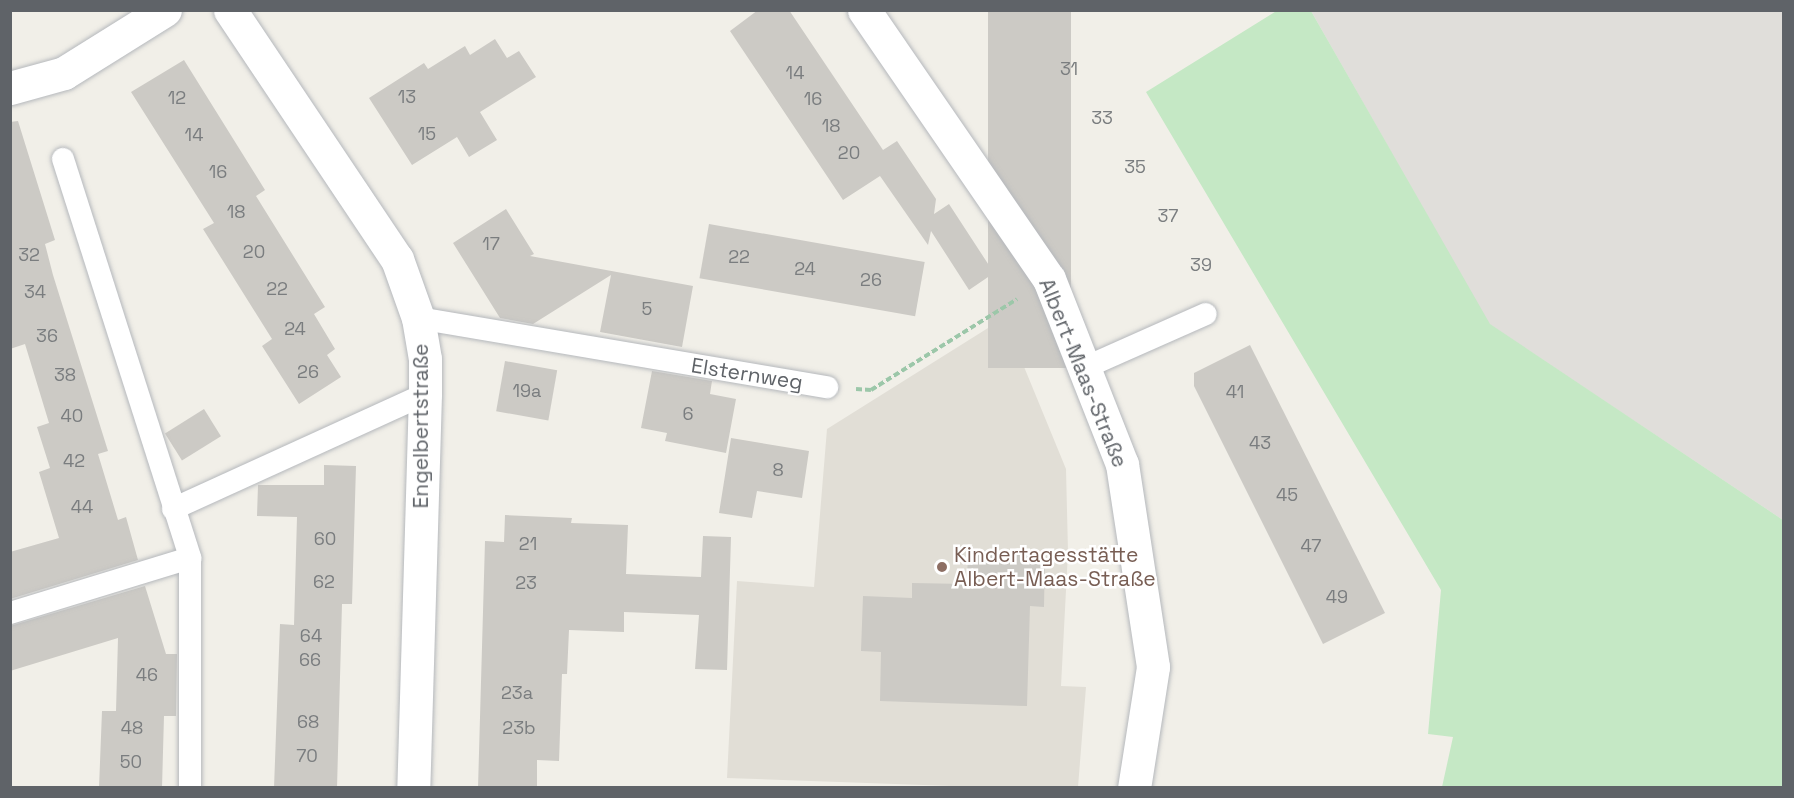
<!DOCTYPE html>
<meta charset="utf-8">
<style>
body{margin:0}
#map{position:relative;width:1794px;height:798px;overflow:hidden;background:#f1efe8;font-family:"Space Grotesk",sans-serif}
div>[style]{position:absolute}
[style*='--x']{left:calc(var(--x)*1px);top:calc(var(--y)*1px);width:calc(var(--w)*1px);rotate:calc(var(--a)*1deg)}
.industrial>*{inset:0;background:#e0deda}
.education>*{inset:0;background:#e1ded6}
.green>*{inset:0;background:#c5e8c5}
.building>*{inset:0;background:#cccac5;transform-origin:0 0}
.path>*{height:4px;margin-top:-2px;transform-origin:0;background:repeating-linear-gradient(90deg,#9cc7a9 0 6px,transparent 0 9px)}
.roads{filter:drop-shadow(0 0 2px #b5b8bc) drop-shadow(0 0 2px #b5b8bc)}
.lane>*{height:22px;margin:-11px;padding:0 11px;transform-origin:11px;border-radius:11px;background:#fff}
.street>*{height:33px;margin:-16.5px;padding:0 16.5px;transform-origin:16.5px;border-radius:16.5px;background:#fff}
.dots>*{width:16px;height:16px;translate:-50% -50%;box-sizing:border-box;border:3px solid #fff;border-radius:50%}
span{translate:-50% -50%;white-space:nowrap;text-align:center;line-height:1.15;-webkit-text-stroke:5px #fff;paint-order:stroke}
.number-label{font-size:18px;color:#7a7d7f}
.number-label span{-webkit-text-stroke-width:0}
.street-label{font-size:21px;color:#5f6368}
.education-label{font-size:21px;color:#785e54}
.left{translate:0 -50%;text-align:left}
.frame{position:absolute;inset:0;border:12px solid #5f6368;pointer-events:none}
</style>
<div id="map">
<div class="industrial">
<div style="clip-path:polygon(1311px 11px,1783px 11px,1783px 520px,1489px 324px)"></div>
</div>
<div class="education">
<div style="clip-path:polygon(1004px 318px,1066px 469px,1068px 552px,1061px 686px,1086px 687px,1078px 787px,979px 787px,727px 778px,737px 581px,814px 587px,827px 429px)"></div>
</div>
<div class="green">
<div style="clip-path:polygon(1278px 10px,1311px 11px,1490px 324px,1783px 520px,1783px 787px,1442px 787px,1453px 737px,1428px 734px,1441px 590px,1146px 92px)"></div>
</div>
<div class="building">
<div style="clip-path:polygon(758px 10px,789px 10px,883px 150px,897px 141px,936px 199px,934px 214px,949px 204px,994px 273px,969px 290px,931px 231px,928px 245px,880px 176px,843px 200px,730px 31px)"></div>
<div style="left:988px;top:10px;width:83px;height:358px"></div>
<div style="clip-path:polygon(495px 39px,507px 58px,519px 51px,536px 77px,480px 112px,497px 140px,469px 157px,457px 137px,412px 165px,369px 98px,424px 63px,428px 69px,465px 46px,470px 55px)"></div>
<div style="clip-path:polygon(184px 60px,265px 190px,256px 196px,325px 307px,314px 314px,335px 349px,327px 355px,341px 377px,299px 404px,262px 346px,272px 339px,203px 229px,214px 223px,131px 92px)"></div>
<div style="clip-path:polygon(18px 121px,55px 240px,45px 244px,53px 275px,108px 451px,98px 454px,118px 520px,126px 517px,138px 560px,10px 599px,10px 552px,59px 538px,39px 472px,50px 468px,37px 427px,49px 423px,25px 344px,10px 349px,10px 122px)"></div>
<div style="clip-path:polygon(506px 209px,534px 254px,530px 256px,693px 286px,682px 347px,600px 332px,611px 275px,533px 324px,500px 318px,453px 243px)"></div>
<div style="left:709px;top:224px;width:219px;height:55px;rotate:10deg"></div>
<div style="clip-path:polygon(1250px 345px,1385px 613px,1323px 644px,1194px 386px,1194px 373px)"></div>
<div style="left:505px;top:361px;width:53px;height:51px;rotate:10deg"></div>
<div style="clip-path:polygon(652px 371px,712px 381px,710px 394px,736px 399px,726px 453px,665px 441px,667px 433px,641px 428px)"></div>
<div style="left:204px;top:409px;width:32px;height:46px;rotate:58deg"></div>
<div style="clip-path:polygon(731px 438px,809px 451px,802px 498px,757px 491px,752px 518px,719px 513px)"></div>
<div style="clip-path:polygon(324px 465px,356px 466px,352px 604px,342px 604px,337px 788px,274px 788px,280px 624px,294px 625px,297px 517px,257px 516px,258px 485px,324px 485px)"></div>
<div style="clip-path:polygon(505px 515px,572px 518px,571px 523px,628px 525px,626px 574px,701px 577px,703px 536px,731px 537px,727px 670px,695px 669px,699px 615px,624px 612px,624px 632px,569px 630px,567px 674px,562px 674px,559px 761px,537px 760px,537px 788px,478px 788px,485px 541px,504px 542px)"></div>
<div style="clip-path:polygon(969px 550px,1045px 553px,1044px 607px,1030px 606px,1027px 706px,880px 701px,881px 652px,861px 651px,863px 596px,912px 598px,912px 583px,966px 584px)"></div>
<div style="clip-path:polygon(145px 586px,166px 654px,177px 654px,176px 716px,164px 716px,162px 788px,99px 788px,102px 711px,116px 711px,118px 638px,10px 671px,10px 626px)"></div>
</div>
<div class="path">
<div style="--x:856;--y:389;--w:15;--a:4"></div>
<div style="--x:871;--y:390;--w:172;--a:-31.9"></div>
</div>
<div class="roads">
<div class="lane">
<div style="--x:63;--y:159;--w:419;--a:72.3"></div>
<div style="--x:190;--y:558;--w:230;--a:90"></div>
<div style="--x:418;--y:318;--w:415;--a:9.6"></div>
<div style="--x:1084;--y:368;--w:133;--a:-23.9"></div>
<div style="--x:173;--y:509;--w:277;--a:-24.5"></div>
<div style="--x:10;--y:613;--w:188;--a:-17"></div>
</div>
<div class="street">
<div style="--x:230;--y:10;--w:300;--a:56.2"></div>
<div style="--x:397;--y:259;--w:63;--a:70.4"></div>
<div style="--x:418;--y:318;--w:42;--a:80.3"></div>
<div style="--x:425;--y:359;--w:35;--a:90"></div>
<div style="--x:425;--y:394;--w:394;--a:91.7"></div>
<div style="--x:864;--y:10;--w:326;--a:55.5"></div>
<div style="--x:1049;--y:279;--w:199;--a:68.5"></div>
<div style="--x:1122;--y:464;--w:205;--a:81.3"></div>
<div style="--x:1153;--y:667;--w:122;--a:98.9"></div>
<div style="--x:10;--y:88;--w:56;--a:-15.5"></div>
<div style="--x:64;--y:73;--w:119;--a:-32"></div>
</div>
</div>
<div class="dots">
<div style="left:942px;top:567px;background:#8d6e63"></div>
</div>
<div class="number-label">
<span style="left:1069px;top:69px">31</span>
<span style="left:795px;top:73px">14</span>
<span style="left:407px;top:97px">13</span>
<span style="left:177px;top:98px">12</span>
<span style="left:813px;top:99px">16</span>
<span style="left:1102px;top:118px">33</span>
<span style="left:831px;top:126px">18</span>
<span style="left:427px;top:134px">15</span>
<span style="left:194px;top:135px">14</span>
<span style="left:849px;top:153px">20</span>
<span style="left:1135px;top:167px">35</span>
<span style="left:218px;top:172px">16</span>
<span style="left:236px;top:212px">18</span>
<span style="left:1168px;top:216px">37</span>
<span style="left:491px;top:244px">17</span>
<span style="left:254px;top:252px">20</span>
<span style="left:29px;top:255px">32</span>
<span style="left:739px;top:257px">22</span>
<span style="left:1201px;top:265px">39</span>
<span style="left:805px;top:269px">24</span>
<span style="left:871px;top:280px">26</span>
<span style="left:277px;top:289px">22</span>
<span style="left:35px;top:292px">34</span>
<span style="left:647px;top:309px">5</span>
<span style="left:295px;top:329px">24</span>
<span style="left:47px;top:336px">36</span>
<span style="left:308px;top:372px">26</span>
<span style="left:65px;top:375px">38</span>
<span style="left:527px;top:391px">19a</span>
<span style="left:1235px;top:392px">41</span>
<span style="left:688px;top:414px">6</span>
<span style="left:72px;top:416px">40</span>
<span style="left:1260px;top:443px">43</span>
<span style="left:74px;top:461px">42</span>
<span style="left:778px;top:470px">8</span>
<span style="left:1287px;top:495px">45</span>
<span style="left:82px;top:507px">44</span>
<span style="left:325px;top:539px">60</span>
<span style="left:528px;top:544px">21</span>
<span style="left:1311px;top:546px">47</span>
<span style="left:324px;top:582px">62</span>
<span style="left:526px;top:583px">23</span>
<span style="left:1337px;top:597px">49</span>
<span style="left:311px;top:636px">64</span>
<span style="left:310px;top:660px">66</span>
<span style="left:147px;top:675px">46</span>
<span style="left:517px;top:693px">23a</span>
<span style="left:308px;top:722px">68</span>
<span style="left:132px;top:728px">48</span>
<span style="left:519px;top:728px">23b</span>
<span style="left:307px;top:756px">70</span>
<span style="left:131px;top:762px">50</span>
</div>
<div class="street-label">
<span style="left:1083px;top:373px;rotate:68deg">Albert-Maas-Straße</span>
<span style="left:747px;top:374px;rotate:9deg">Elsternweg</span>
<span style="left:421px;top:426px;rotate:-90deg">Engelbertstraße</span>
</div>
<div class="education-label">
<span class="left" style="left:954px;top:567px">Kindertagesstätte<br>Albert-Maas-Straße</span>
</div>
<div class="frame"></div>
</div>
